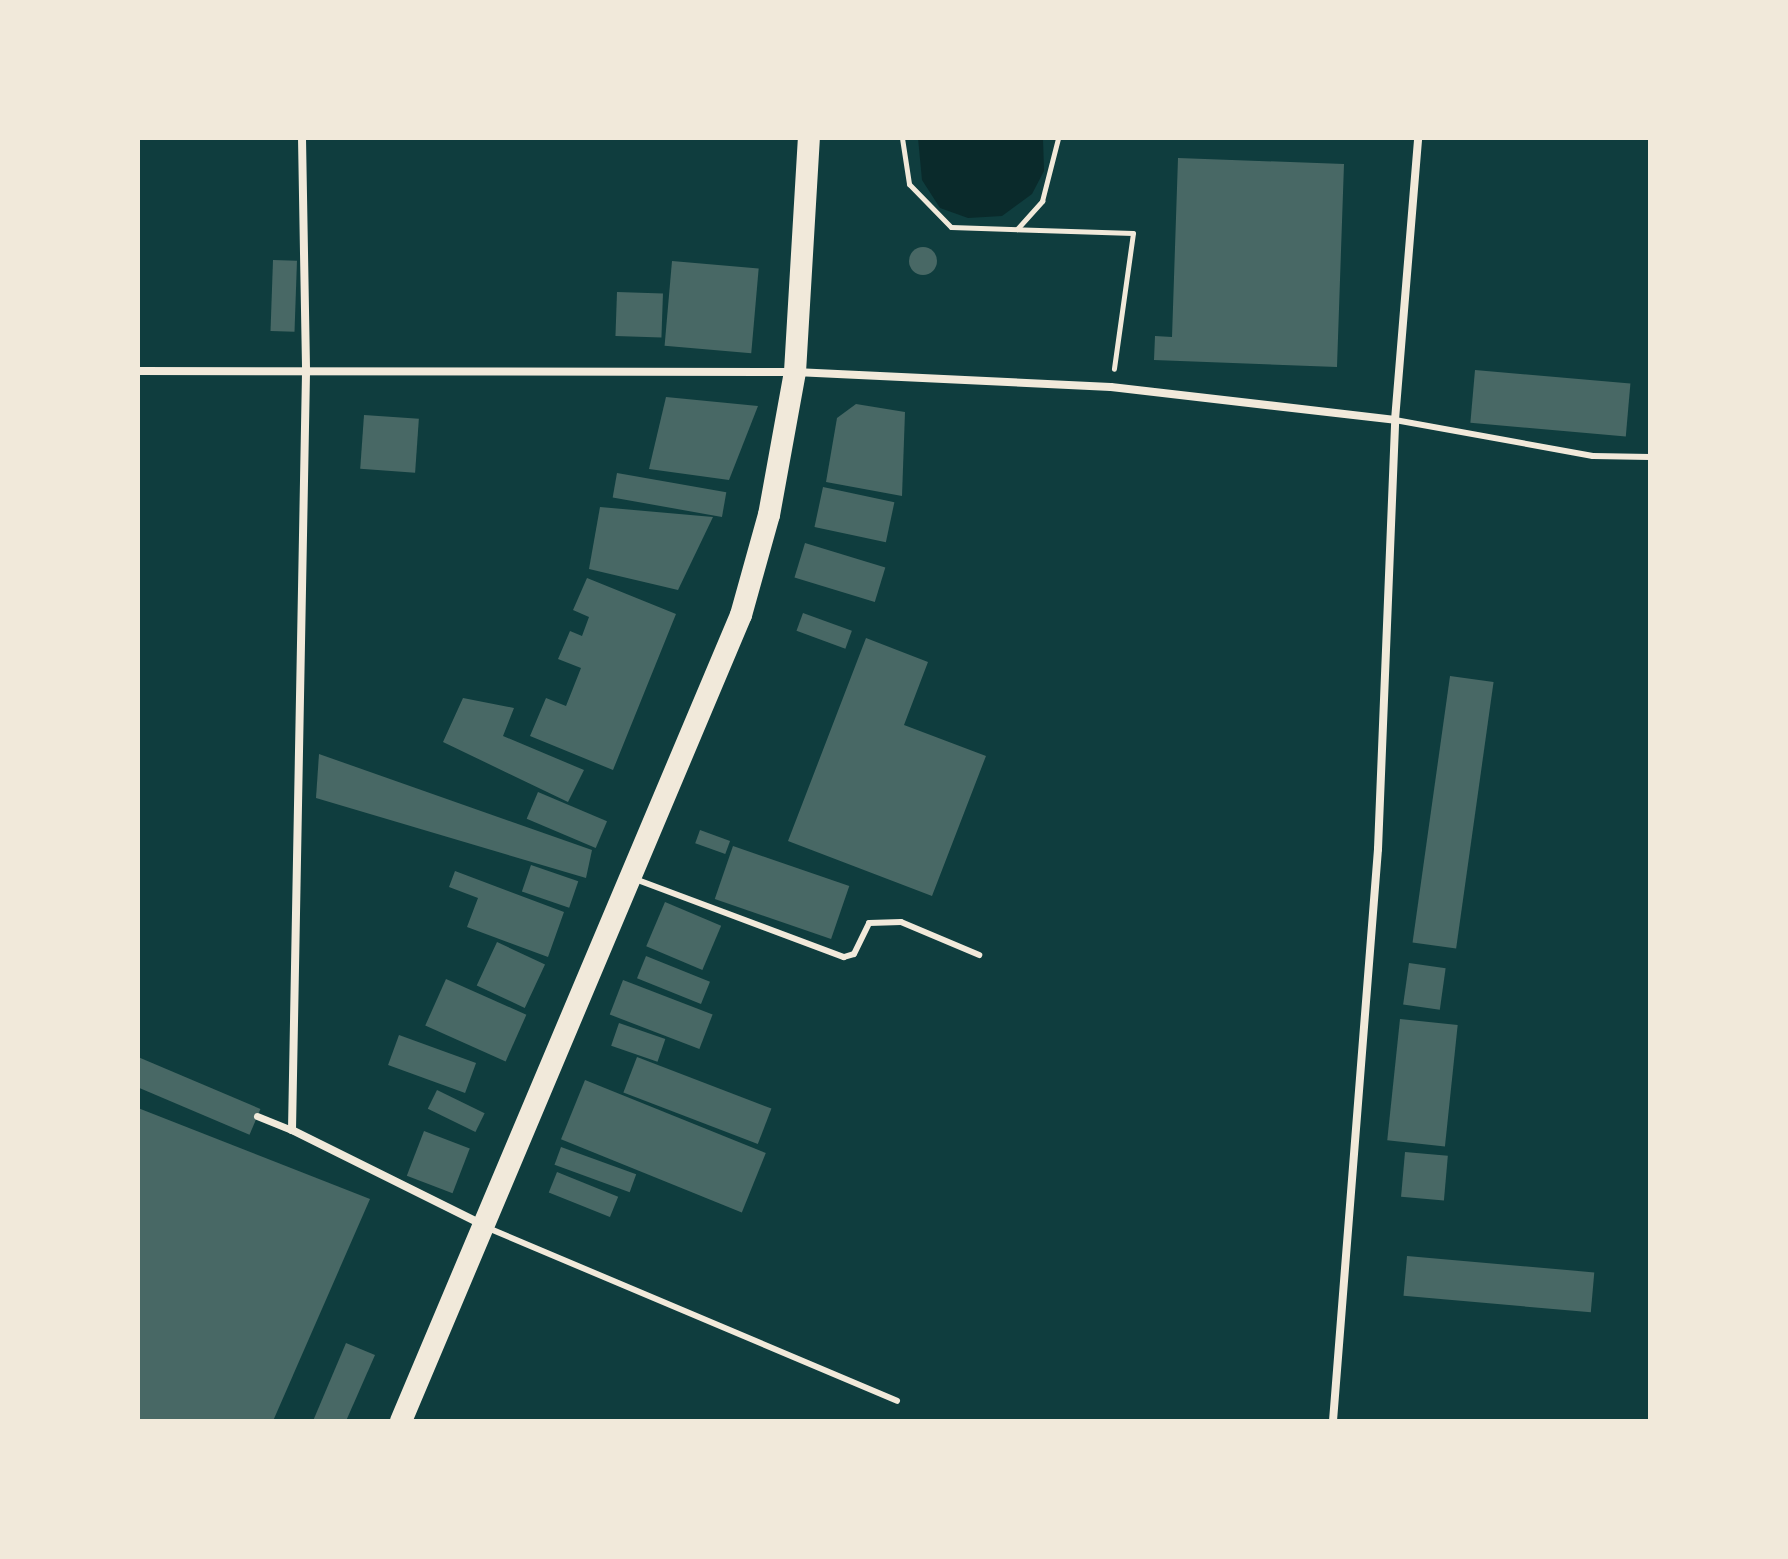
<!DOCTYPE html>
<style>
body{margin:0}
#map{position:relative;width:1788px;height:1559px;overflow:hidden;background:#0f3d3e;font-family:"Public Sans",sans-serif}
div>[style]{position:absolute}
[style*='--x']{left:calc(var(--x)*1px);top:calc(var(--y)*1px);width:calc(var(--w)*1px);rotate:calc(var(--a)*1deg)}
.water>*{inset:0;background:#0a2a2b}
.building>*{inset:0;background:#486865;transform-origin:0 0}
.round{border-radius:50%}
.path>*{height:5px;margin:-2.5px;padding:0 2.5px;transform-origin:2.5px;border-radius:2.5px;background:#f1e9da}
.service>*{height:6px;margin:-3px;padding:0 3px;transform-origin:3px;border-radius:3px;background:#f1e9da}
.pedestrian>*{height:7px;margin:-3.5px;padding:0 3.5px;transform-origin:3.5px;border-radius:3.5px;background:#f1e9da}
.minor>*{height:8px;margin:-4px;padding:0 4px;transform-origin:4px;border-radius:4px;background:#f1e9da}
.trunk>*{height:22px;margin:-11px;padding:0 11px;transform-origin:11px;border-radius:11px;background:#f1e9da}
span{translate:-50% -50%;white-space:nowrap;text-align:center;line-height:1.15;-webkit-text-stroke:6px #f1e9da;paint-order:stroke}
.frame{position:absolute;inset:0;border:140px solid #f1e9da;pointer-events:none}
</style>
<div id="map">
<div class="water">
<div style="clip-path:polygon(918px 138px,1043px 138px,1044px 171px,1032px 194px,1002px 216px,968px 218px,940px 208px,922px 180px)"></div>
</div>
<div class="building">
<div style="clip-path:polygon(1178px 158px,1344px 164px,1337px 367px,1154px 360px,1155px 336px,1172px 337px)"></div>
<div class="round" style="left:909px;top:247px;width:28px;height:28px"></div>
<div style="left:273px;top:260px;width:24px;height:71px;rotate:2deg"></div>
<div style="left:672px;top:261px;width:87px;height:85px;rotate:5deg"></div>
<div style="left:617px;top:292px;width:46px;height:44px;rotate:2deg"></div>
<div style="left:1475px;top:370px;width:156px;height:53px;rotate:5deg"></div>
<div style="clip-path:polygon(666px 397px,758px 406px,729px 480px,649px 469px)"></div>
<div style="clip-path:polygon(856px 404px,905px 412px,902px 496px,826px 482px,837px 418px)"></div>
<div style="left:364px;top:415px;width:55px;height:54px;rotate:4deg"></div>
<div style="left:617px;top:473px;width:111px;height:25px;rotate:10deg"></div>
<div style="left:823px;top:487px;width:73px;height:41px;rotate:12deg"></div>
<div style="clip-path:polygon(600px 507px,713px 517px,678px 590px,589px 569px)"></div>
<div style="left:805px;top:543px;width:84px;height:36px;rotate:17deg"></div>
<div style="clip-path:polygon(587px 578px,676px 614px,613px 770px,530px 736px,546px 698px,566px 706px,581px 668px,558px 659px,570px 631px,582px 636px,589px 617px,573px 610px)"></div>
<div style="left:803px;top:613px;width:52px;height:19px;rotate:20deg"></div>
<div style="clip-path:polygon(866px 638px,928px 662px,904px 725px,986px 756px,932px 896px,788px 841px)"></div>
<div style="left:1450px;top:676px;width:44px;height:269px;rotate:8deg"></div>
<div style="clip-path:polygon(463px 698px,514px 708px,503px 736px,584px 770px,568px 802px,443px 742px)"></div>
<div style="clip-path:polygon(319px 754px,592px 850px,586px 878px,316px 798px)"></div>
<div style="left:538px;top:792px;width:75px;height:29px;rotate:23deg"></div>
<div style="left:700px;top:830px;width:32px;height:14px;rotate:20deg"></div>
<div style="left:733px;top:846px;width:123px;height:56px;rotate:19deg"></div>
<div style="left:531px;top:865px;width:50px;height:28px;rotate:19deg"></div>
<div style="clip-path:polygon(455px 871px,564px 912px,548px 957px,467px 927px,478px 898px,449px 887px)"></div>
<div style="left:665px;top:902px;width:61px;height:48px;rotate:23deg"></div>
<div style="left:497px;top:942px;width:53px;height:48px;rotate:25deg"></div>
<div style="left:646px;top:956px;width:69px;height:24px;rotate:22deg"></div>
<div style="left:1409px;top:963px;width:37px;height:42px;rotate:8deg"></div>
<div style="left:446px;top:979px;width:88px;height:51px;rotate:24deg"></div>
<div style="left:623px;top:980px;width:96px;height:37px;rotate:21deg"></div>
<div style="left:1400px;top:1019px;width:58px;height:122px;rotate:6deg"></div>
<div style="left:619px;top:1023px;width:49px;height:24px;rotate:19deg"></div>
<div style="left:399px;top:1035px;width:82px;height:32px;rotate:20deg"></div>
<div style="left:138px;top:1057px;width:133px;height:28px;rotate:23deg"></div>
<div style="left:637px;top:1057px;width:144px;height:38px;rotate:21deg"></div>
<div style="left:585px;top:1080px;width:195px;height:64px;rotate:22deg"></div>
<div style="left:437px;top:1090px;width:53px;height:21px;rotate:26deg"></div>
<div style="clip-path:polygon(138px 1108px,370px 1199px,273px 1421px,138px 1421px)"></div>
<div style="left:424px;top:1131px;width:49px;height:48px;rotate:21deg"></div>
<div style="left:561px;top:1147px;width:80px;height:19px;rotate:20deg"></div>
<div style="left:1405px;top:1152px;width:43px;height:45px;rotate:5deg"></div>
<div style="left:557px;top:1172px;width:66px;height:22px;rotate:22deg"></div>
<div style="left:1407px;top:1256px;width:188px;height:40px;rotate:5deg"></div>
<div style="clip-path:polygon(346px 1343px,375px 1355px,346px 1421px,313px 1421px)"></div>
</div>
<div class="path">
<div style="--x:902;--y:138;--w:47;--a:81.3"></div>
<div style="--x:909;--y:184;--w:60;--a:45.7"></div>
<div style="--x:951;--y:227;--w:182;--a:1.9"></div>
<div style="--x:1133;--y:233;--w:137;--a:98"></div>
<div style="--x:1017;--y:229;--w:38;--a:-48"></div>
<div style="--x:1042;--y:201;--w:65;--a:-75.7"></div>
</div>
<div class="service">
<div style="--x:1395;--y:420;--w:201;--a:10.3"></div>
<div style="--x:1593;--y:456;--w:57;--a:1"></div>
<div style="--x:635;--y:879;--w:223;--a:20.5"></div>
<div style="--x:844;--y:957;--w:10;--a:-17"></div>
<div style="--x:854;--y:954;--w:34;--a:-64"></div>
<div style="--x:869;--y:923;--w:32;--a:-2"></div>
<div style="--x:901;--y:922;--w:85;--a:22.9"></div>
<div style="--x:488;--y:1228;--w:444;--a:22.9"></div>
</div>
<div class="pedestrian">
<div style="--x:257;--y:1116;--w:38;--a:22"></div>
</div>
<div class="minor">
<div style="--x:302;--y:138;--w:235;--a:89"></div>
<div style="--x:306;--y:373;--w:757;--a:91.06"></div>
<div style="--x:292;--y:1130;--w:211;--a:26.4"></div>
<div style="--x:138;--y:371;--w:657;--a:0.09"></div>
<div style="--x:795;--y:372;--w:316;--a:2.7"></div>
<div style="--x:1111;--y:387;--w:286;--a:6.6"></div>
<div style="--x:1333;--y:1421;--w:574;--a:-85.5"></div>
<div style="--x:1378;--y:849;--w:429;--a:-87.7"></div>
<div style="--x:1395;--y:420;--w:283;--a:-85.3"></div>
</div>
<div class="trunk">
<div style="--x:401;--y:1421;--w:875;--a:-67.13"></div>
<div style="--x:741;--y:615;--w:104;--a:-74.4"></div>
<div style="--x:769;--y:515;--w:145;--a:-79.7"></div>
<div style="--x:795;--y:372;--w:234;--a:-86.6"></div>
</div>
<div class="frame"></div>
</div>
